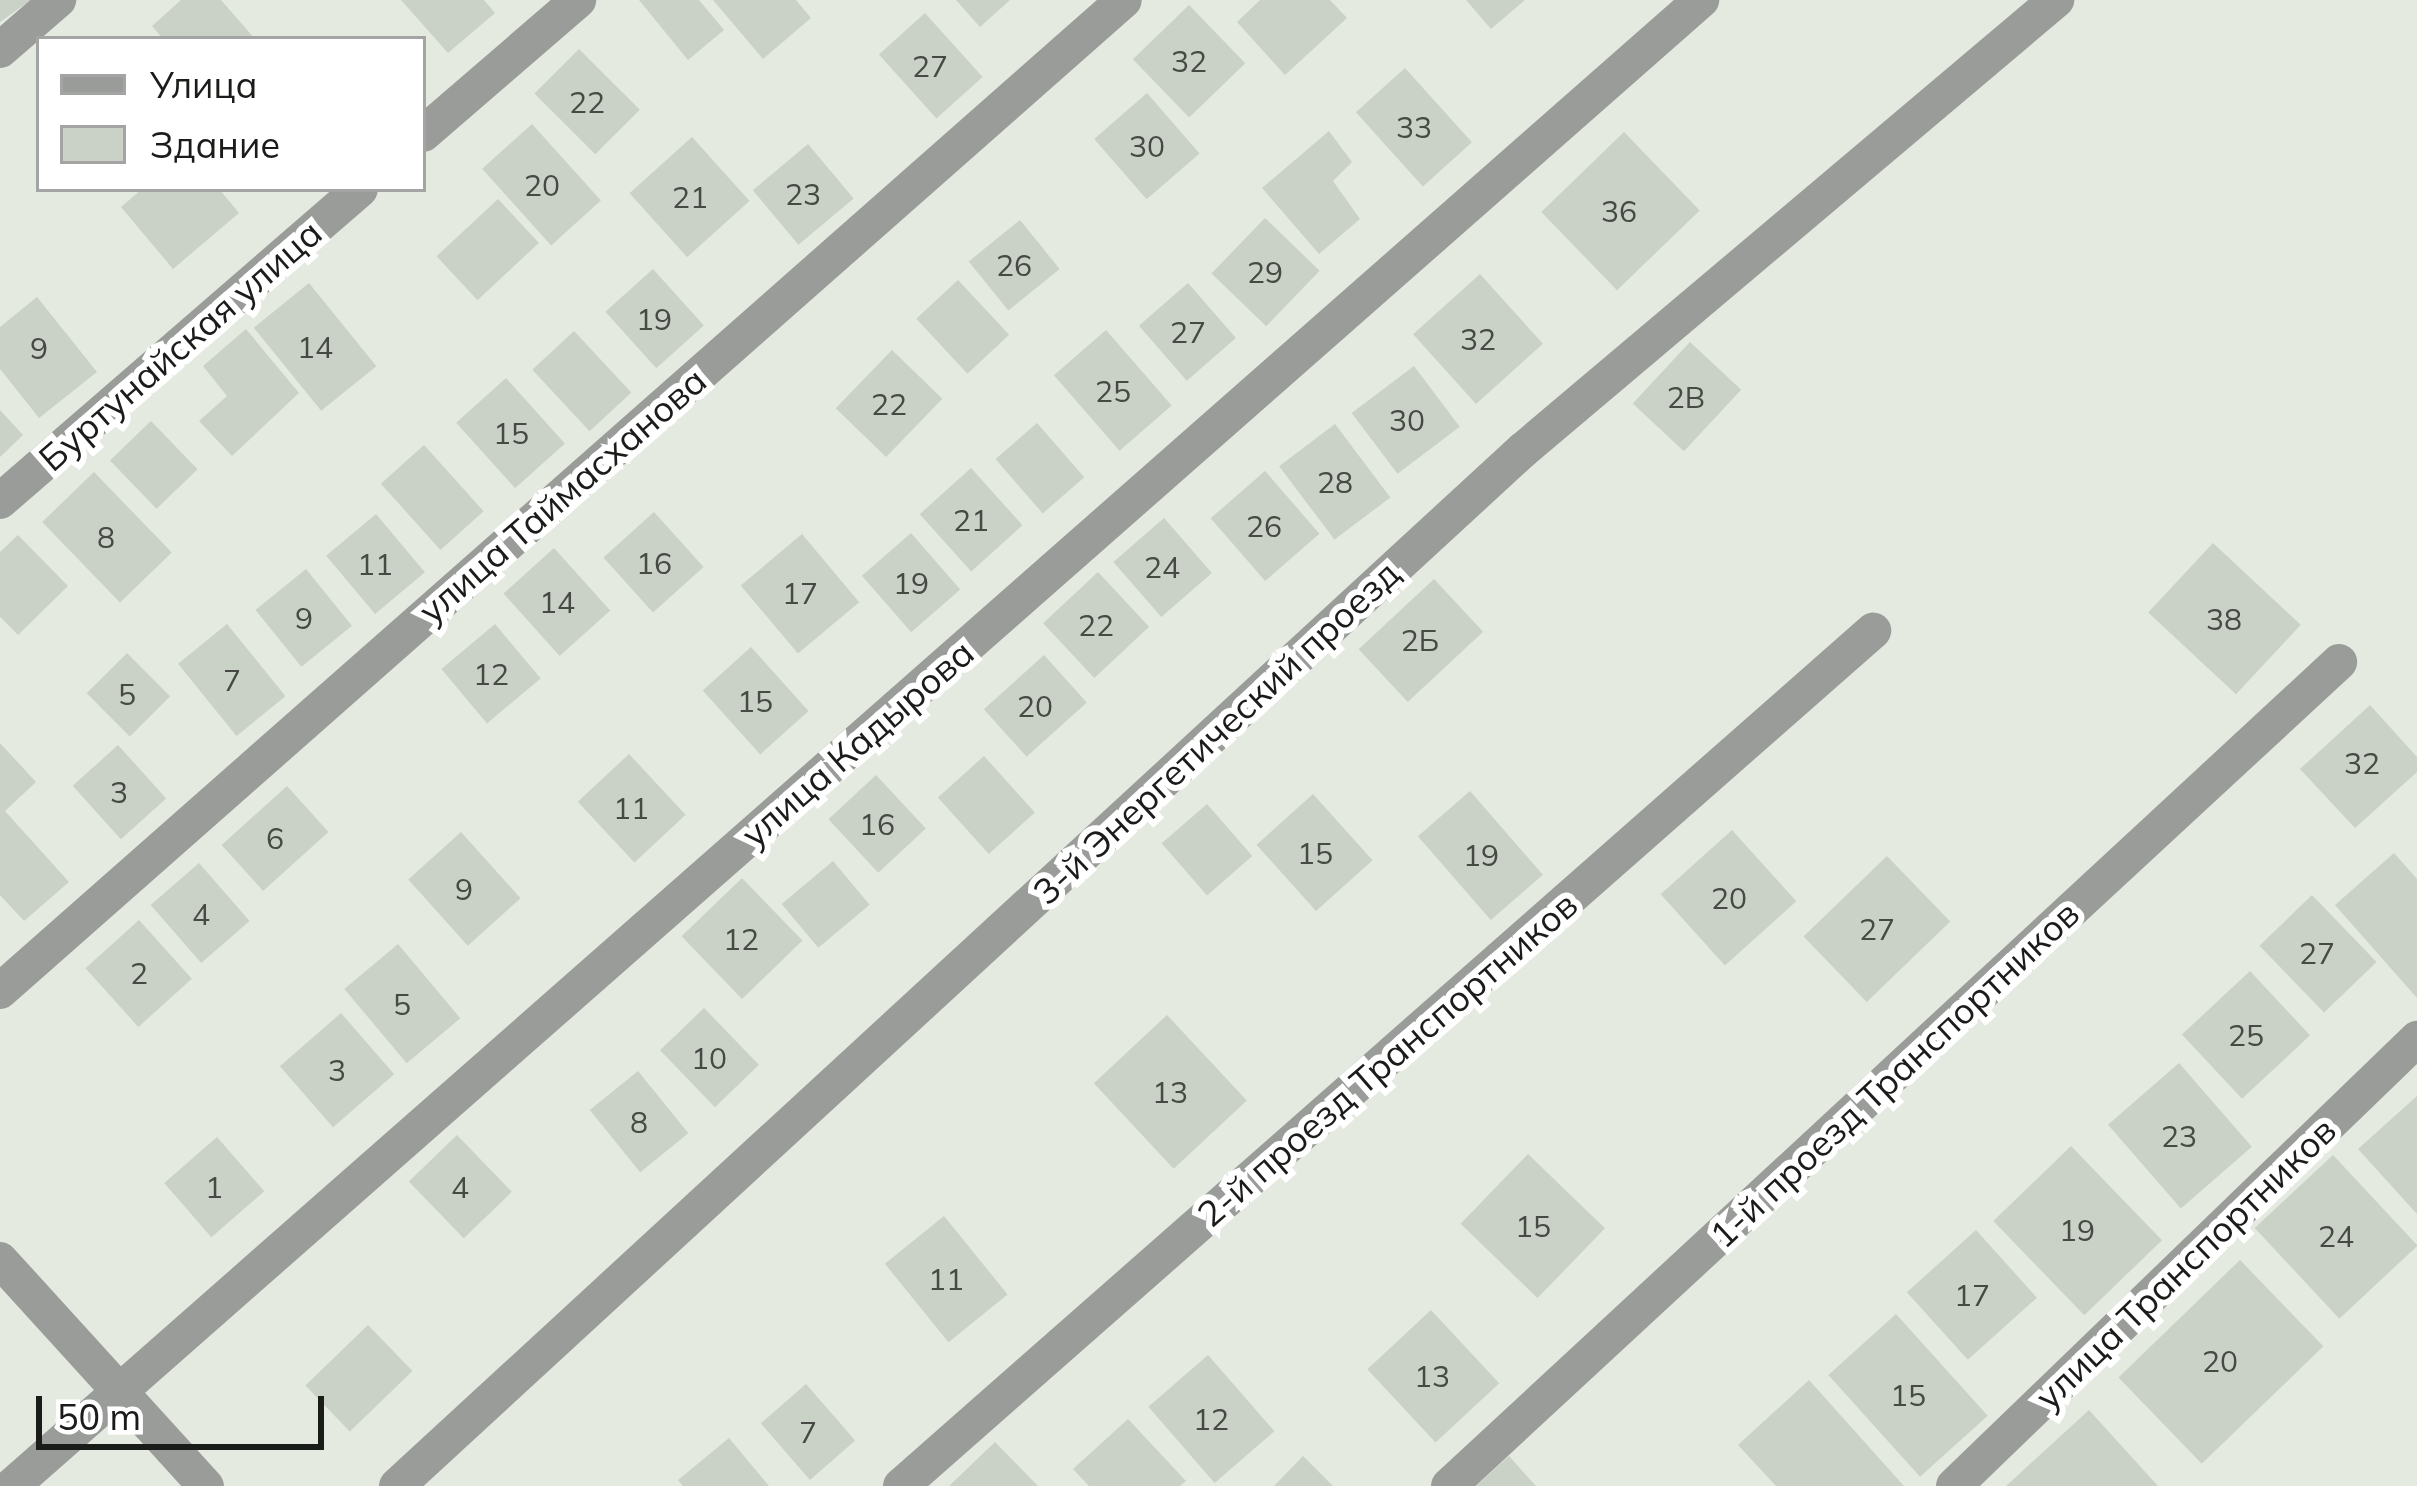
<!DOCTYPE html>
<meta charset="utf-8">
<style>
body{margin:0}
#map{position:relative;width:2417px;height:1486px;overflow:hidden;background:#e4eae0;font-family:Mulish,sans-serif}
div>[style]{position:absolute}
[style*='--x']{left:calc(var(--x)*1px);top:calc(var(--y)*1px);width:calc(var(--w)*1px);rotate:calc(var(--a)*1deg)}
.building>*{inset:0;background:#cad1c6;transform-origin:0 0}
.minor>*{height:36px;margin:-18px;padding:0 18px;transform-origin:18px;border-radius:18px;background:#999c98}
span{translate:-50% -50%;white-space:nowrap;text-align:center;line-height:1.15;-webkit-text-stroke:12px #fff;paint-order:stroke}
.number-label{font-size:30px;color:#464944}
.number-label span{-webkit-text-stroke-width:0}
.street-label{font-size:36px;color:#1a1c19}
.legend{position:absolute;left:36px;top:36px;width:390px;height:156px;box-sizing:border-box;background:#fff;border:3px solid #a3a4a3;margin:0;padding:15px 21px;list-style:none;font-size:36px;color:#1a1c19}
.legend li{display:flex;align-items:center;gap:24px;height:60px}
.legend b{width:60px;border:3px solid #a3a4a3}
.scale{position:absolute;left:36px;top:1396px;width:288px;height:54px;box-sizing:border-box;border:6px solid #1a1c19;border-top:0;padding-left:15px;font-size:36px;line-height:42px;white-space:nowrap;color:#1a1c19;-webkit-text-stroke:9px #fff;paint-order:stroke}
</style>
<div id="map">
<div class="building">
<div style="clip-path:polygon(0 0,31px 0,0 22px)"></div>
<div style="clip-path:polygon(181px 0,221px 0,255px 39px,163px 39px,152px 26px)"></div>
<div style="clip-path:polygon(401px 0,484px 0,495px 13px,448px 53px)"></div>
<div style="clip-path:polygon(639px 0,699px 0,724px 30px,688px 60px)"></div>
<div style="clip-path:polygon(713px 0,796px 0,811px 18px,763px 59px)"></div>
<div style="clip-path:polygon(956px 0,1010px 0,980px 27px)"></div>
<div style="clip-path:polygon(1260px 0,1330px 0,1347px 18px,1285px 75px,1237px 22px)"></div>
<div style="clip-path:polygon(1466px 0,1525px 0,1491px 29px)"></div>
<div style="left:1189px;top:5px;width:81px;height:78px;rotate:46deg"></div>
<div style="left:925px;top:13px;width:86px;height:62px;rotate:48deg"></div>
<div style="left:579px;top:49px;width:86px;height:63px;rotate:45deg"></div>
<div style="left:1405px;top:68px;width:100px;height:66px;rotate:48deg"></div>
<div style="left:1147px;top:93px;width:80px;height:70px;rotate:49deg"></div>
<div style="left:532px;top:124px;width:103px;height:67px;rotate:48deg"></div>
<div style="clip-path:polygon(1329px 131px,1352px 162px,1333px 181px,1360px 219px,1319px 254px,1262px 188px)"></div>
<div style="left:1624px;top:132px;width:109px;height:115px;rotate:46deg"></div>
<div style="left:692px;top:137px;width:86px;height:84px;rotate:48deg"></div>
<div style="left:808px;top:144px;width:71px;height:72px;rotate:50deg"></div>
<div style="clip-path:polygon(142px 189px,219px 189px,239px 213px,173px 269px,121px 207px)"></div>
<div style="left:498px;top:199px;width:60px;height:84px;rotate:47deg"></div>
<div style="left:1265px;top:218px;width:76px;height:77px;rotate:44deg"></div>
<div style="left:1020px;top:220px;width:63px;height:66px;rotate:51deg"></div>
<div style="left:653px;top:269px;width:76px;height:64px;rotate:48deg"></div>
<div style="left:1480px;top:274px;width:94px;height:90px;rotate:48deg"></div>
<div style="left:958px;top:280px;width:75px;height:57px;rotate:47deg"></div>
<div style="left:309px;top:283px;width:107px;height:71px;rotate:51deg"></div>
<div style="left:1188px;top:283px;width:73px;height:65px;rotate:49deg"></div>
<div style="clip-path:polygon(37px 297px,97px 372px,39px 418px,0 369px,0 327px)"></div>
<div style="clip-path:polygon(246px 329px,299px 393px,232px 456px,199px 421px,227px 396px,203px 366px)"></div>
<div style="left:1106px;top:330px;width:100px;height:69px;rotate:49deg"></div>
<div style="left:574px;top:331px;width:84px;height:57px;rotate:47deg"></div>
<div style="left:1690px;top:342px;width:70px;height:84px;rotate:43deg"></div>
<div style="left:892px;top:350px;width:70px;height:81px;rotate:44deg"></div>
<div style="left:1414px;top:366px;width:76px;height:78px;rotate:53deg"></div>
<div style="left:506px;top:378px;width:88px;height:67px;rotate:48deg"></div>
<div style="clip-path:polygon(0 410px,23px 435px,0 457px)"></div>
<div style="left:151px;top:421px;width:67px;height:57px;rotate:46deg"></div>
<div style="left:1037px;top:423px;width:72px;height:55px;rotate:49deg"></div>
<div style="left:1335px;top:424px;width:92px;height:70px;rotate:53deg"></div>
<div style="left:424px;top:445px;width:89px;height:58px;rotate:48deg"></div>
<div style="left:971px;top:468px;width:77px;height:69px;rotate:48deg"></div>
<div style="left:1265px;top:471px;width:83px;height:72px;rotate:49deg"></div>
<div style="left:94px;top:472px;width:112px;height:72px;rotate:46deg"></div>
<div style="left:654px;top:512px;width:74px;height:68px;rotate:48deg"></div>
<div style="left:376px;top:514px;width:76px;height:65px;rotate:50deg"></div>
<div style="left:1164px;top:518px;width:73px;height:67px;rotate:49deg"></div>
<div style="left:911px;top:533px;width:75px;height:65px;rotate:49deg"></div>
<div style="left:802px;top:534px;width:89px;height:80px;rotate:50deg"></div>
<div style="clip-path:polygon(18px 535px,68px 586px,18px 635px,0 617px,0 552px)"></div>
<div style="left:2213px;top:543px;width:120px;height:95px;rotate:43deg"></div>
<div style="left:554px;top:548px;width:84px;height:68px;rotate:48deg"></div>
<div style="left:306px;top:569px;width:73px;height:65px;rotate:51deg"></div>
<div style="left:1098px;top:572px;width:75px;height:75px;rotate:47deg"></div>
<div style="left:1434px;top:579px;width:72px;height:103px;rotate:47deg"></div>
<div style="left:227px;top:624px;width:93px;height:63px;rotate:51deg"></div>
<div style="left:495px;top:624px;width:71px;height:70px;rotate:50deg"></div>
<div style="left:751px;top:647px;width:86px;height:65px;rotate:48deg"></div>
<div style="left:127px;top:653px;width:61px;height:57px;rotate:45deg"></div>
<div style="left:1044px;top:655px;width:64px;height:81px;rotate:48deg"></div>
<div style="clip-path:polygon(2370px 705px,2417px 757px,2417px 772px,2355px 828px,2300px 769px)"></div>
<div style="clip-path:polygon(0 743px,36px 782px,5px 811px,69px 882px,24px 921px,0 895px)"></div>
<div style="left:118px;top:745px;width:72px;height:61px;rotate:48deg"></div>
<div style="left:629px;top:754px;width:83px;height:70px;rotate:47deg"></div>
<div style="left:984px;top:756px;width:76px;height:62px;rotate:48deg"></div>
<div style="left:876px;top:775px;width:73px;height:65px;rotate:47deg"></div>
<div style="left:287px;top:786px;width:62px;height:88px;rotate:48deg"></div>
<div style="left:1470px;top:791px;width:111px;height:69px;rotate:49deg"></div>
<div style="left:1313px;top:794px;width:89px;height:76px;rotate:48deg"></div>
<div style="left:1207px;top:804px;width:69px;height:60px;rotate:49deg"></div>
<div style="left:1732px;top:830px;width:96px;height:96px;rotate:48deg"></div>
<div style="left:461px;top:832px;width:89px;height:71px;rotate:48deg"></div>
<div style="clip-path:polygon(2394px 853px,2417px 879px,2417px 998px,2335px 905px)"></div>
<div style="left:1887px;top:856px;width:91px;height:116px;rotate:46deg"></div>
<div style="left:833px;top:861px;width:57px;height:67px;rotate:50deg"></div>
<div style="left:199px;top:863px;width:77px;height:64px;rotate:49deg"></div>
<div style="left:742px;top:878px;width:87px;height:84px;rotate:46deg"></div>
<div style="left:2312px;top:895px;width:93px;height:73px;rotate:46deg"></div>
<div style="left:139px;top:920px;width:79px;height:72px;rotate:48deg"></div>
<div style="left:398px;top:944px;width:97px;height:70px;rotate:50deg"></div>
<div style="left:2250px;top:971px;width:88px;height:93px;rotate:47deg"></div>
<div style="left:704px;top:1008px;width:79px;height:61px;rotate:46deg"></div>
<div style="left:341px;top:1013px;width:81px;height:81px;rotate:49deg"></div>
<div style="left:1167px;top:1015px;width:117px;height:100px;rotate:47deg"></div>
<div style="left:2179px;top:1063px;width:111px;height:94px;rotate:49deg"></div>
<div style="left:638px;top:1071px;width:80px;height:62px;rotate:51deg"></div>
<div style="clip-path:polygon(2417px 1096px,2417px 1214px,2358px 1149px)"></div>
<div style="left:457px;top:1135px;width:79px;height:67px;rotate:46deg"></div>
<div style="left:217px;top:1137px;width:72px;height:70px;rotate:49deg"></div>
<div style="left:2071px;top:1146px;width:131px;height:108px;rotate:46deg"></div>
<div style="left:1528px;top:1154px;width:107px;height:97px;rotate:44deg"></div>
<div style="left:2333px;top:1155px;width:124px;height:107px;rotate:47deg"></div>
<div style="left:944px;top:1216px;width:101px;height:76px;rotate:51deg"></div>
<div style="left:1976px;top:1230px;width:91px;height:93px;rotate:48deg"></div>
<div style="left:2240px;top:1260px;width:120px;height:169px;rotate:46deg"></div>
<div style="left:1431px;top:1310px;width:100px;height:87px;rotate:47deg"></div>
<div style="left:1896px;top:1314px;width:137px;height:91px;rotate:48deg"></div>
<div style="left:368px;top:1325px;width:64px;height:87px;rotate:46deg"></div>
<div style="left:1208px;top:1355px;width:101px;height:79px;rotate:49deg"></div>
<div style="clip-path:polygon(1809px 1380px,1904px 1486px,1776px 1486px,1738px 1445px)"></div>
<div style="left:806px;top:1384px;width:75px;height:60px;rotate:49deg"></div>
<div style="clip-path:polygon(2089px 1410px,2158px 1486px,2006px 1486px)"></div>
<div style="clip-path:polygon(1128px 1419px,1186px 1481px,1180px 1486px,1089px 1486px,1073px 1469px)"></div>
<div style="clip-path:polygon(729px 1438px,769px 1486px,683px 1486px,678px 1480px)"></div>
<div style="clip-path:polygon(995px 1442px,1038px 1486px,949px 1486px)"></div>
<div style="clip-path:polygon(1303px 1456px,1333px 1486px,1274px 1486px)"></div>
<div style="clip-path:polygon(1509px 1456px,1536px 1486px,1476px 1486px)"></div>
</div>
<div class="minor">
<div style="--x:0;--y:50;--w:77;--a:-40.8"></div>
<div style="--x:423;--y:134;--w:205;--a:-40.8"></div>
<div style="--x:0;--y:501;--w:476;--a:-40.9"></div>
<div style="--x:0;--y:991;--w:1498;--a:-41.4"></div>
<div style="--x:0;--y:1260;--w:306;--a:47.7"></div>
<div style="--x:12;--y:1486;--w:2250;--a:-41.34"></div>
<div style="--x:397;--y:1486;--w:1530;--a:-42.62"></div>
<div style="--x:1523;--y:450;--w:698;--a:-40.17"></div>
<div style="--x:901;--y:1486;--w:1295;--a:-41.34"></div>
<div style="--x:1449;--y:1486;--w:1213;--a:-42.79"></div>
<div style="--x:1954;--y:1486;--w:644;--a:-43.99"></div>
</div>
<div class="number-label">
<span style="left:1189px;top:61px">32</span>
<span style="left:930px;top:66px">27</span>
<span style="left:587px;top:102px">22</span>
<span style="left:1414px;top:127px">33</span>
<span style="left:1147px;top:146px">30</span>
<span style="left:542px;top:185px">20</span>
<span style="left:803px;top:194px">23</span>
<span style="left:690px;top:197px">21</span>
<span style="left:1619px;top:211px">36</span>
<span style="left:1014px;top:265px">26</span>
<span style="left:1265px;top:272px">29</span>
<span style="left:654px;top:319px">19</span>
<span style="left:1188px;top:332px">27</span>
<span style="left:1478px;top:339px">32</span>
<span style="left:315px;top:347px">14</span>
<span style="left:39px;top:348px">9</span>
<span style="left:1113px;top:391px">25</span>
<span style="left:1686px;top:397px">2В</span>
<span style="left:889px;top:404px">22</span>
<span style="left:1407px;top:420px">30</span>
<span style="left:511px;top:433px">15</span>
<span style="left:1335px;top:482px">28</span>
<span style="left:971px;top:520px">21</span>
<span style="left:1264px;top:526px">26</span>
<span style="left:106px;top:537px">8</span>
<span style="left:654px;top:563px">16</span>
<span style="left:375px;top:564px">11</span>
<span style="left:1162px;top:567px">24</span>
<span style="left:911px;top:583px">19</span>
<span style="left:800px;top:593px">17</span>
<span style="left:557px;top:602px">14</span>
<span style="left:304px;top:618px">9</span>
<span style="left:2224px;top:619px">38</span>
<span style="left:1096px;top:625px">22</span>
<span style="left:1420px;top:640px">2Б</span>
<span style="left:491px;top:674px">12</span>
<span style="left:232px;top:680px">7</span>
<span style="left:127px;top:694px">5</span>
<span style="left:755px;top:701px">15</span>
<span style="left:1035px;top:706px">20</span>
<span style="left:2362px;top:763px">32</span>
<span style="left:119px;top:792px">3</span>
<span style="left:631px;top:808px">11</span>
<span style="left:877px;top:824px">16</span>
<span style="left:275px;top:838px">6</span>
<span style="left:1315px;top:853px">15</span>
<span style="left:1481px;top:855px">19</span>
<span style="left:464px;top:889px">9</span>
<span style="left:1729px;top:898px">20</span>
<span style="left:201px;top:914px">4</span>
<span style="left:1877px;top:929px">27</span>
<span style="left:741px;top:939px">12</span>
<span style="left:2317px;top:953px">27</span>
<span style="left:139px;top:973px">2</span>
<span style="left:402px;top:1004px">5</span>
<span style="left:2246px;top:1035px">25</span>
<span style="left:709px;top:1058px">10</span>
<span style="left:337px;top:1070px">3</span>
<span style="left:1170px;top:1092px">13</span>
<span style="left:639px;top:1122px">8</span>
<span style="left:2179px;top:1136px">23</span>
<span style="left:214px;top:1187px">1</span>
<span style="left:460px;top:1187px">4</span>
<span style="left:1533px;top:1226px">15</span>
<span style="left:2077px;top:1230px">19</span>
<span style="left:2336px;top:1236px">24</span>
<span style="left:946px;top:1279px">11</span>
<span style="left:1972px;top:1295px">17</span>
<span style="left:2220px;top:1361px">20</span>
<span style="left:1432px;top:1376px">13</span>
<span style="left:1908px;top:1395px">15</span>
<span style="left:1211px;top:1419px">12</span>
<span style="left:808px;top:1432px">7</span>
</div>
<div class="street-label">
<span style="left:180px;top:345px;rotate:-41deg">Буртунайская улица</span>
<span style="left:562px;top:495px;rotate:-41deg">улица Таймасханова</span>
<span style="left:1216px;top:732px;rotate:-43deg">3-й Энергетический проезд</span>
<span style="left:857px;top:743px;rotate:-41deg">улица Кадырова</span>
<span style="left:1387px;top:1059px;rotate:-41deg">2-й проезд Транспортников</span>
<span style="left:1894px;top:1074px;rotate:-43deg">1-й проезд Транспортников</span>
<span style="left:2185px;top:1263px;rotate:-44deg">улица Транспортников</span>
</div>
<ul class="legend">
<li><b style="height:15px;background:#999c98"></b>Улица</li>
<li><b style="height:33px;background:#cad1c6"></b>Здание</li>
</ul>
<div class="scale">50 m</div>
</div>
